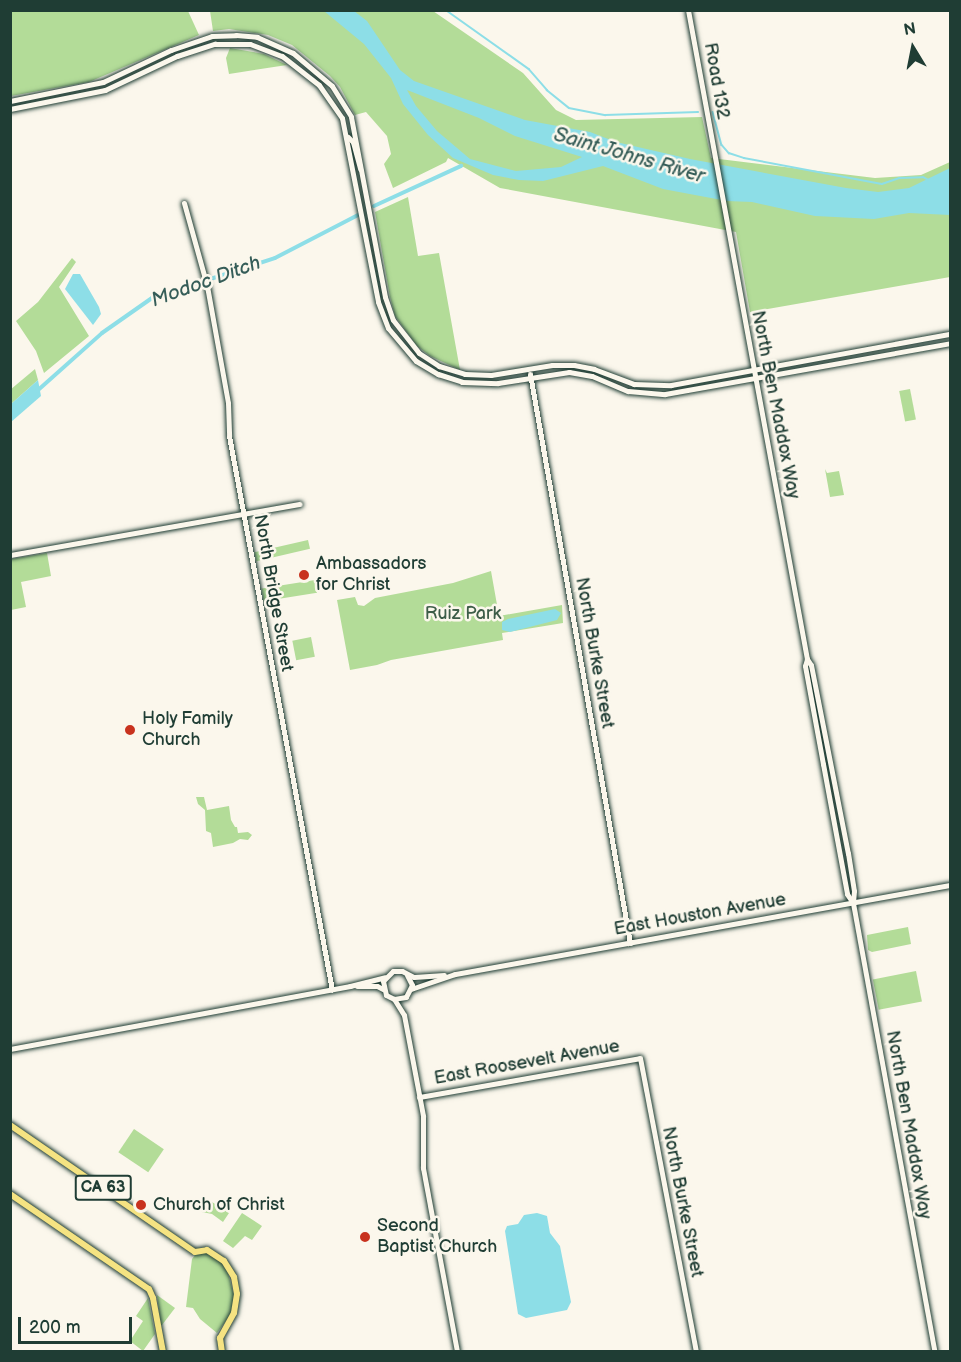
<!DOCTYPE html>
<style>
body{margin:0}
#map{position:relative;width:961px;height:1362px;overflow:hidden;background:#fbf7ec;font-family:"Balsamiq Sans",sans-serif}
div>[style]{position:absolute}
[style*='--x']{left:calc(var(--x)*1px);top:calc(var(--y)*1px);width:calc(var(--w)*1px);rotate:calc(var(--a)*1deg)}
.green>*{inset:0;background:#b3dc98;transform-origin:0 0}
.water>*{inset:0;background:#8ddee7}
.stream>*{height:1.5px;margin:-0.75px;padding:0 0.75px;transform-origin:0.75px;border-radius:0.75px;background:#8ddee7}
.canal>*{height:4px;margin:-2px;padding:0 2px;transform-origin:2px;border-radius:2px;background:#8ddee7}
.roads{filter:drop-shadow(0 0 2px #1f3d34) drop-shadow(0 0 2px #1f3d34)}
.secondary>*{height:5px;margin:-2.5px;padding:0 2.5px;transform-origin:2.5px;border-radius:2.5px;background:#fbf7ec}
.primary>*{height:6px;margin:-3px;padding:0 3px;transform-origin:3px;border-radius:3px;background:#f5e382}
.dots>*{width:16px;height:16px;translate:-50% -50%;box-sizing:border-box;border:3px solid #fbf7ec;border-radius:50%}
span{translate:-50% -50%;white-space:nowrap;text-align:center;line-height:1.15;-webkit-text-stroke:5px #fbf7ec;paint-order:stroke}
.shield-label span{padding:2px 4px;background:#fbf7ec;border:2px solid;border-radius:4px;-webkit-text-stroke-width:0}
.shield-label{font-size:16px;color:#1f3d34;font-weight:700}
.street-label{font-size:18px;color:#1f3d34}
.poi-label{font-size:18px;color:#1f3d34}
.left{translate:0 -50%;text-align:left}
.park-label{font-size:18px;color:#3d5d48}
.water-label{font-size:20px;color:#355d58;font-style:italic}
.frame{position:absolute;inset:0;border:12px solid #1f3d34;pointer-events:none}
.north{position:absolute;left:883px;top:18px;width:60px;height:60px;-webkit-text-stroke:4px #fbf7ec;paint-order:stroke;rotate:350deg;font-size:16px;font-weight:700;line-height:24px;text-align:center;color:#1f3d34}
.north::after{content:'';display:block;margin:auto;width:21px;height:27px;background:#1f3d34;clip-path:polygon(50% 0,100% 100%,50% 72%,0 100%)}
.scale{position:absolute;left:18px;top:1317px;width:114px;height:27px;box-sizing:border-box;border:3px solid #1f3d34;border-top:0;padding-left:8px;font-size:18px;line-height:21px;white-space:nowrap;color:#1f3d34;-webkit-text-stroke:4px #fbf7ec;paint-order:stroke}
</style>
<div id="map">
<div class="green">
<div style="clip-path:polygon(21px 10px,188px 11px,199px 35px,89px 82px,11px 96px,10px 12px)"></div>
<div style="clip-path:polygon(210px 11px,433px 11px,523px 73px,556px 110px,576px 120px,702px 117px,711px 158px,875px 178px,921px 175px,950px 162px,950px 277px,750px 312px,736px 232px,500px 188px,448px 158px,446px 162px,393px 188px,384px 164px,391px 154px,387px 136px,366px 112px,355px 115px,340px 87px,330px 76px,292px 45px,268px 35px,229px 29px,213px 31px)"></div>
<div style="clip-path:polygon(230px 48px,264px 54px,287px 65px,229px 74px,226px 58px)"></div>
<div style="clip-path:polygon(408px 197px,418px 256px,439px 253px,460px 370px,430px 356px,417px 346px,395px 316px,390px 297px,375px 212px)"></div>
<div style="clip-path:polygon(72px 258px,76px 262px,59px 287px,89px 336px,44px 373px,36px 351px,16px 321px,38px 302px)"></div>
<div style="clip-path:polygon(35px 369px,38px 380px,11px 404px,10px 390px)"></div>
<div style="left:910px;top:389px;width:31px;height:11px;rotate:79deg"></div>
<div style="clip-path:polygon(825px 469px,827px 473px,839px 471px,844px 495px,830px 497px)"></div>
<div style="left:308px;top:540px;width:9px;height:55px;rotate:77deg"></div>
<div style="clip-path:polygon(47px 553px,51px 576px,21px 582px,26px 607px,11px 610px,11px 559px)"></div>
<div style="clip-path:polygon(491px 571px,499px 616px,562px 605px,563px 623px,502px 633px,503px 640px,391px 660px,377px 665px,350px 670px,337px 600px,355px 597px,358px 605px,364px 606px,375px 598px,453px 583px)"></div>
<div style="left:315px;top:580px;width:13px;height:54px;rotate:81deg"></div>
<div style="left:311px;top:637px;width:20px;height:19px;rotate:79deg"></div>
<div style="clip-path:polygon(196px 797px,204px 797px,207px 810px,229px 806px,231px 820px,235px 827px,237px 827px,238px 833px,248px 832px,252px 835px,248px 840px,240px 839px,233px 843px,213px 847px,211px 833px,206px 831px,205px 810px,198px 804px)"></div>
<div style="clip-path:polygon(908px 927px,911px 944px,872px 952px,868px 950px,867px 935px)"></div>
<div style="left:916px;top:971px;width:31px;height:44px;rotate:79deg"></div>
<div style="left:134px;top:1129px;width:36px;height:28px;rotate:34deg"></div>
<div style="clip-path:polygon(209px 1200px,229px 1213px,223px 1222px,212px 1214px,202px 1212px,200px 1202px)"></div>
<div style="clip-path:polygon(242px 1213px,262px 1226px,252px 1240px,245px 1236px,233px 1248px,223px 1241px)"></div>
<div style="clip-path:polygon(207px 1252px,221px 1262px,228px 1273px,234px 1296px,230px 1315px,217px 1333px,200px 1319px,193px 1308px,186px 1307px,192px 1259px,196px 1254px)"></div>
<div style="clip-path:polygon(157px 1295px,175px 1308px,162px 1325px,161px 1325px)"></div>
<div style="clip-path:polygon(148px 1298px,155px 1334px,143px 1351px,130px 1341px,143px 1321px,136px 1316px)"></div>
</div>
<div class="water">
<div style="clip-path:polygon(evenodd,324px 11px,354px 11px,367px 21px,400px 70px,414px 81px,525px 120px,590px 132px,616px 142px,690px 159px,846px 188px,878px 192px,909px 188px,950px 168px,950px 215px,909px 213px,874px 219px,815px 216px,752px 202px,727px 201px,663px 189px,603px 166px,543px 181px,519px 180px,493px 175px,453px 158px,428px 135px,403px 104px,391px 78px,364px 44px,324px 11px,407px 90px,479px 118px,515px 136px,582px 157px,561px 167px,516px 171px,470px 159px,437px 131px,416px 106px,407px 90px)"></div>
<div style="clip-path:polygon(73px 274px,80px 274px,99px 307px,101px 314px,93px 325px,65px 289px)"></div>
<div style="clip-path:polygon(38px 380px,41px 396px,11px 422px,11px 404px)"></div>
<div style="clip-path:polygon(555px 609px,561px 613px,557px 620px,510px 632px,502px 630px,502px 622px,508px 619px)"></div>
<div style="clip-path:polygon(537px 1213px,547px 1216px,550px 1233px,560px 1246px,571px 1302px,567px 1310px,526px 1318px,518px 1314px,505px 1231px,507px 1226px,518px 1224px,524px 1215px)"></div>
</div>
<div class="stream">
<div style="--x:446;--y:10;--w:102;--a:35.4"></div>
<div style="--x:529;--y:69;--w:28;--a:49"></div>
<div style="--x:547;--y:90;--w:28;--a:39"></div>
<div style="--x:569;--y:108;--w:37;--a:11"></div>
<div style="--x:605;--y:115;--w:93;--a:-1.8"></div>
<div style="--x:713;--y:112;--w:34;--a:75"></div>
<div style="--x:722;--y:145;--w:11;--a:49"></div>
<div style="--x:729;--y:153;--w:16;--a:18"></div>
<div style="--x:744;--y:158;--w:140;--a:10.7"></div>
<div style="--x:882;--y:184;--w:18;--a:-19"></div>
<div style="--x:899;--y:178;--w:24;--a:-2"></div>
<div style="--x:923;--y:177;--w:7;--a:27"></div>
</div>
<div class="canal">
<div style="--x:374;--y:206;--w:96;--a:-24.7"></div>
<div style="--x:37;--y:391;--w:87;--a:-41.7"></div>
<div style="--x:102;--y:333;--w:61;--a:-35"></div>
<div style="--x:152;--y:298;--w:129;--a:-18"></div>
<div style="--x:275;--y:258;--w:93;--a:-27.4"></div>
</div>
<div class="roads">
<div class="secondary">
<div style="--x:688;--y:10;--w:660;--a:79.61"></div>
<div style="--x:807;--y:659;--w:7;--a:106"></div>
<div style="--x:805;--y:666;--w:100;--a:79.6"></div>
<div style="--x:823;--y:764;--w:132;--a:79.5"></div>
<div style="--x:847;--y:894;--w:11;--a:56"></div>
<div style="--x:10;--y:101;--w:95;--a:-11.5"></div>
<div style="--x:103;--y:82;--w:75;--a:-25.2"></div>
<div style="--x:171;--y:50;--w:43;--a:-18.9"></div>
<div style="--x:212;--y:36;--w:24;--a:-2"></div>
<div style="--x:236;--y:35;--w:21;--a:5"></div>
<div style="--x:257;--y:37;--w:39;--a:24"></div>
<div style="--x:293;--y:53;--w:51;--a:40.2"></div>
<div style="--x:332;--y:86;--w:36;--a:58"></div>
<div style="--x:351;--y:117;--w:183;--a:79.3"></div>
<div style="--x:385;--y:297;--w:24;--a:71"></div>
<div style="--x:393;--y:320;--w:42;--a:51.8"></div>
<div style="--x:419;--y:353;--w:24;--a:33"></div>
<div style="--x:439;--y:366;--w:27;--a:17"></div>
<div style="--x:465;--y:374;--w:26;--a:2"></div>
<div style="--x:491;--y:375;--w:62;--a:-9.3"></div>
<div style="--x:552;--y:365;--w:22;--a:0"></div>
<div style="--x:574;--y:365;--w:20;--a:11"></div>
<div style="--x:594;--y:369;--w:43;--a:20.6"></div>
<div style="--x:634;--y:384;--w:37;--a:2"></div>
<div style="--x:671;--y:385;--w:284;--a:-10.4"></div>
<div style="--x:10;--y:109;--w:97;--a:-11.3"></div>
<div style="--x:105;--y:90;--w:80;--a:-25.3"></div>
<div style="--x:177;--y:56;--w:40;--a:-18"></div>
<div style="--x:215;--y:44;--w:35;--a:0"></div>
<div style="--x:250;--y:44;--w:34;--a:21"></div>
<div style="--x:282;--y:56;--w:47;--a:38.1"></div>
<div style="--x:319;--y:85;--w:40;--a:55.1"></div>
<div style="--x:342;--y:118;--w:187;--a:78.9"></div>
<div style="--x:378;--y:302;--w:28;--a:69"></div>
<div style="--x:388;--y:328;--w:43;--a:49.7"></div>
<div style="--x:416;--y:361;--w:26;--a:31"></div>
<div style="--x:438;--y:374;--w:25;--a:18"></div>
<div style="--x:462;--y:382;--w:36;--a:2"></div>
<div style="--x:498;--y:383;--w:72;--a:-8.8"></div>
<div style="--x:569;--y:372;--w:23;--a:10"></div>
<div style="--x:592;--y:376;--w:39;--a:23"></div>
<div style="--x:628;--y:391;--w:37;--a:5"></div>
<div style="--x:665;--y:394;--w:290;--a:-10.1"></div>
<div style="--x:348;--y:137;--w:7;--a:45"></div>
<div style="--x:353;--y:142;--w:28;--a:75"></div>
<div style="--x:184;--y:203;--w:86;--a:74.5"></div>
<div style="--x:207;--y:286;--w:119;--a:79.8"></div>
<div style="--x:228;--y:403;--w:33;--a:88"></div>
<div style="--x:229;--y:436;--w:563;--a:79.47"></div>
<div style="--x:530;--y:374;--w:578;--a:80.03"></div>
<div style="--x:10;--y:555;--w:294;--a:-10"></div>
<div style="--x:807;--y:659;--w:7;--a:56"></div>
<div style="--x:811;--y:665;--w:192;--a:78.9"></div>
<div style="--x:848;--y:853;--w:38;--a:81"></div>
<div style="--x:854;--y:891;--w:12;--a:95"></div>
<div style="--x:853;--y:903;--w:456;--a:79.7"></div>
<div style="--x:407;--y:975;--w:11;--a:63"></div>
<div style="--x:412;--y:985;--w:13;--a:117"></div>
<div style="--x:406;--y:997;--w:12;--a:171"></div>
<div style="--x:394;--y:999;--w:9;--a:-153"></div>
<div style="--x:386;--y:995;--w:14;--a:-102"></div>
<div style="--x:383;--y:981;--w:14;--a:-45"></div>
<div style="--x:393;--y:971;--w:9;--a:0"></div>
<div style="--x:402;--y:971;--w:13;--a:27"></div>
<div style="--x:414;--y:977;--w:30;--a:-4"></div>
<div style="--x:357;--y:986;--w:20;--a:0"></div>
<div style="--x:377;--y:986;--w:7;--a:27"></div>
<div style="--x:411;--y:989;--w:46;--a:-18.8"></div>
<div style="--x:455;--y:974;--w:503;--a:-10.19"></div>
<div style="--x:394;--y:999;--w:19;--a:58"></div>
<div style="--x:404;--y:1015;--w:103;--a:79.3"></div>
<div style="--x:423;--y:1116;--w:52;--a:90"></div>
<div style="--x:423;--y:1168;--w:187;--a:79.5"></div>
<div style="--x:10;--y:1049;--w:346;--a:-10.5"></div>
<div style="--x:350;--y:986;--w:36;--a:-14"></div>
<div style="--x:419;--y:1097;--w:224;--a:-10"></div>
<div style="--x:640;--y:1058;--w:299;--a:79.2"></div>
</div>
<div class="primary">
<div style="--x:10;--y:1125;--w:224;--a:34.5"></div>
<div style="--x:195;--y:1252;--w:12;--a:-9"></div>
<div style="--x:207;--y:1250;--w:20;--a:33"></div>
<div style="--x:224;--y:1261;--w:19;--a:58"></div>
<div style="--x:234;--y:1277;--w:17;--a:80"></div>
<div style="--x:237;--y:1294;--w:19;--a:99"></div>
<div style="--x:234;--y:1313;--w:29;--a:119"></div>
<div style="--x:220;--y:1338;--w:14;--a:82"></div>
<div style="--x:10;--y:1194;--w:168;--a:34.4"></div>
<div style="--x:149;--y:1289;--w:10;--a:66"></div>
<div style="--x:153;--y:1298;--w:55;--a:79.5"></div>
</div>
</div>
<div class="dots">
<div style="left:304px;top:575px;background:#c8321e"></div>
<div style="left:130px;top:730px;background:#c8321e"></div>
<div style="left:141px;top:1205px;background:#c8321e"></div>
<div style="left:365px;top:1237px;background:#c8321e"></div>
</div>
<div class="shield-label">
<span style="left:103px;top:1188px">CA 63</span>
</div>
<div class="street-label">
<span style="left:716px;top:81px;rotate:80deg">Road 132</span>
<span style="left:775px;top:405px;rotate:79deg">North Ben Maddox Way</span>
<span style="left:273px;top:593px;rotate:80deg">North Bridge Street</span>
<span style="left:594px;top:653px;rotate:80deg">North Burke Street</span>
<span style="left:700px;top:915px;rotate:-10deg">East Houston Avenue</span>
<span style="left:527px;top:1063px;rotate:-10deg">East Roosevelt Avenue</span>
<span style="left:908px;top:1125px;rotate:80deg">North Ben Maddox Way</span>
<span style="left:682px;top:1202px;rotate:79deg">North Burke Street</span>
</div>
<div class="poi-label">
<span class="left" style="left:316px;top:575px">Ambassadors<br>for Christ</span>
<span class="left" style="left:142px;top:730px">Holy Family<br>Church</span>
<span class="left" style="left:153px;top:1205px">Church of Christ</span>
<span class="left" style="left:377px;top:1237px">Second<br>Baptist Church</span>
</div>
<div class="park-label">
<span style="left:463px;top:614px">Ruiz Park</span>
</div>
<div class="water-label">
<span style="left:629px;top:156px;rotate:16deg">Saint Johns River</span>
<span style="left:206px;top:282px;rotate:-20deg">Modoc Ditch</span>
</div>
<div class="frame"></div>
<div class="north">N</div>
<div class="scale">200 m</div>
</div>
